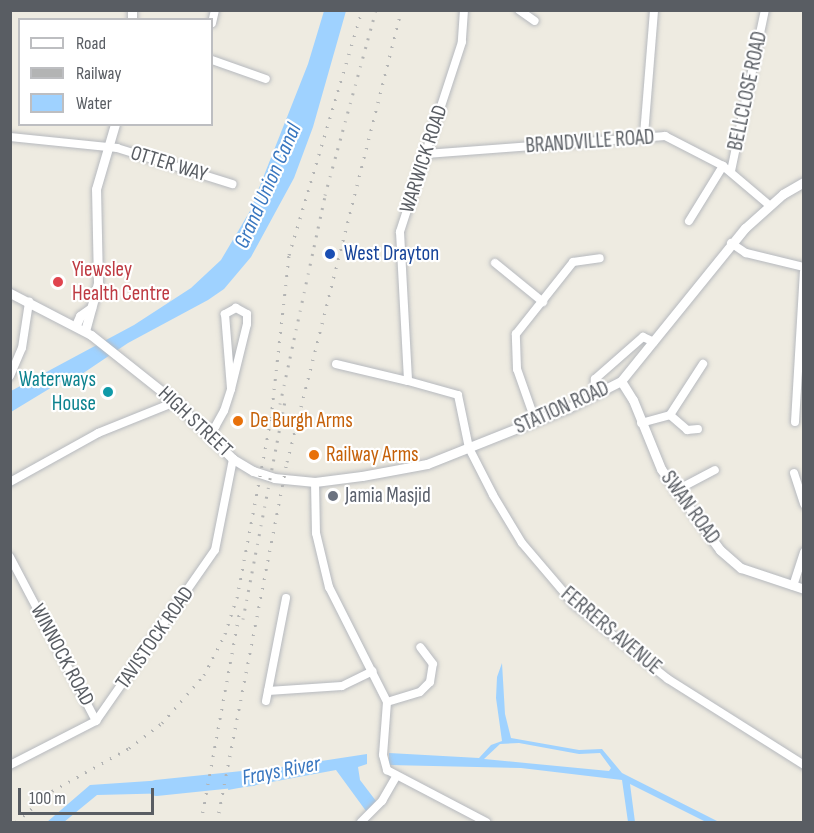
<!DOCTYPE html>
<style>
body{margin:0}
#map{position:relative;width:814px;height:833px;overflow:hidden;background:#eeebe1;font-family:"Sofia Sans Condensed",sans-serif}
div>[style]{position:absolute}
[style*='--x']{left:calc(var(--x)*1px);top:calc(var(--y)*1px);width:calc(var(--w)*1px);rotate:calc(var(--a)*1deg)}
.water>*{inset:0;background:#9fd2ff}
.river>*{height:16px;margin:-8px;padding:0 8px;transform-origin:8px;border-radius:8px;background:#9fd2ff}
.roads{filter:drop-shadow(0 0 2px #b6b9be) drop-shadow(0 0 2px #b6b9be)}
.minor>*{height:8px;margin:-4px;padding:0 4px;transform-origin:4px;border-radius:4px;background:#fff}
.tertiary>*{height:9px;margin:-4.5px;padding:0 4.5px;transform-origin:4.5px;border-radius:4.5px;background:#fff}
.rail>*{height:3px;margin-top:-1.5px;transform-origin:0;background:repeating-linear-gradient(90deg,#b3b4b4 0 1.5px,transparent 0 9.5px)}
.dots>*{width:16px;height:16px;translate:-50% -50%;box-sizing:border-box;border:3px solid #fff;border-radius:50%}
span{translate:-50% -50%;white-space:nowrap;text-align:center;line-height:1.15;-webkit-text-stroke:4.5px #fff;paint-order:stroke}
.street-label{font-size:21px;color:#595d63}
.transit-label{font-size:21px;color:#164399}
.left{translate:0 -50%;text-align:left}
.health-label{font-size:21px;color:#be3a42}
.culture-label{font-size:21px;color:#0d838f}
.right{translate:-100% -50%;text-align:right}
.food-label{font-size:21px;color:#c56008}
.worship-label{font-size:21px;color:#5b616d}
.water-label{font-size:22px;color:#3977c0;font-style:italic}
.frame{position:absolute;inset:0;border:12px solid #595d63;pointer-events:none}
.legend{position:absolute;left:18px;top:18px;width:195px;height:108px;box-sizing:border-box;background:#fff;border:2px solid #bdbec1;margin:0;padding:8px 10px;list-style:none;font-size:18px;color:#595d63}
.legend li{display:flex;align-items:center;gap:12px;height:30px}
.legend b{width:30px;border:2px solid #bdbec1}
.scale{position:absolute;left:18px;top:788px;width:136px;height:27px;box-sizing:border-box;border:3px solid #595d63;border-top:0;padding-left:8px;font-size:18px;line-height:21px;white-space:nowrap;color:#595d63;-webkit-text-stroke:4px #fff;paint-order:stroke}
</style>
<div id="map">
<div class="water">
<div style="clip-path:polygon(324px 11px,346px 11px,313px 127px,294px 178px,251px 257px,224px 289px,208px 300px,128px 343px,73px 380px,67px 378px,11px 412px,11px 391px,134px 325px,191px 288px,221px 260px,250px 211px,308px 64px)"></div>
<div style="clip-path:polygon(evenodd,502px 663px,505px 714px,511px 738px,579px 750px,602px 749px,622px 773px,719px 822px,706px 822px,630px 784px,635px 822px,628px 822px,622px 780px,521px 768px,389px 765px,389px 753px,479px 758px,491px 745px,502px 741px,496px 698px,497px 677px,502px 663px,519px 743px,579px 754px,600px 753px,611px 768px,609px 771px,484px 759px,500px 744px,519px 743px)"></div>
<div style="clip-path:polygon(367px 754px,367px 764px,358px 767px,360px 780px,376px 801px,366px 811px,336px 770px,228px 790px,230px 775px)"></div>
<div style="clip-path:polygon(179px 779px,176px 793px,97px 795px,64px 822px,47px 822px,90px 785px)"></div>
</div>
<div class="river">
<div style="--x:156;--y:788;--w:97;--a:-5.9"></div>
</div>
<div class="roads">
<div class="minor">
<div style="--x:464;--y:10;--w:32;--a:94"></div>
<div style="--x:462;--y:42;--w:200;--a:108.1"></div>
<div style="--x:400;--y:232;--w:149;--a:86.9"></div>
<div style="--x:408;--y:381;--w:52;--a:15.6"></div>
<div style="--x:458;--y:395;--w:54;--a:78.3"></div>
<div style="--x:469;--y:448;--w:53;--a:62.9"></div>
<div style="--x:493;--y:495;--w:56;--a:58.9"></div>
<div style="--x:522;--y:543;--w:80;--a:49.6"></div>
<div style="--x:574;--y:604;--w:120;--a:38.6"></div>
<div style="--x:668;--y:679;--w:161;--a:32.3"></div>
<div style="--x:519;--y:10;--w:19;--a:35"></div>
<div style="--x:212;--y:23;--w:13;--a:-77"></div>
<div style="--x:212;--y:60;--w:57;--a:19.4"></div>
<div style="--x:644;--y:135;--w:125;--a:-85.4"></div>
<div style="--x:10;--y:137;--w:108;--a:5.9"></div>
<div style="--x:117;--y:148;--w:121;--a:17.4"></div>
<div style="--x:426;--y:154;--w:240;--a:-4.3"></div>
<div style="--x:665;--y:136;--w:65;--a:27.3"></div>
<div style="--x:723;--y:166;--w:60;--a:40.3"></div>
<div style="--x:731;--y:171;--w:165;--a:-78.1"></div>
<div style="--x:689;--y:221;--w:65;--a:-58.3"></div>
<div style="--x:731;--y:243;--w:18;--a:34"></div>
<div style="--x:746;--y:253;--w:60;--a:13.6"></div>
<div style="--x:495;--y:263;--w:62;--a:39.1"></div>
<div style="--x:336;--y:364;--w:74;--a:13.3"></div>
<div style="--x:10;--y:376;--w:30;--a:-67"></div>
<div style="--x:22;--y:348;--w:47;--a:-81.3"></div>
<div style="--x:594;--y:396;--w:17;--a:-87"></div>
<div style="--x:595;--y:379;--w:64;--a:-41.2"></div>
<div style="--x:643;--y:337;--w:12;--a:24"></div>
<div style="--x:670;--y:415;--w:23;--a:41"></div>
<div style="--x:687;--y:430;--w:11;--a:-5"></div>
<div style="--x:535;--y:420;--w:54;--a:-109.4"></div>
<div style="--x:517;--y:369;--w:35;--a:-92"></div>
<div style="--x:516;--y:334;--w:92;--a:-51.6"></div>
<div style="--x:573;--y:262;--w:27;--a:-8"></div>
<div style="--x:795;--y:422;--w:150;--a:-86.6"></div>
<div style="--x:641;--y:423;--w:30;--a:-15"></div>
<div style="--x:670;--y:415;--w:61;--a:-57.1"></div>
<div style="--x:208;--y:432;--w:9;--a:-36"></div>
<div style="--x:215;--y:427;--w:18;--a:-61"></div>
<div style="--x:224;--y:411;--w:23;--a:-72"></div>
<div style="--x:231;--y:389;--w:67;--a:-76.2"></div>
<div style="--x:247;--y:324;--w:10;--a:-90"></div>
<div style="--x:247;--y:314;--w:13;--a:-151"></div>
<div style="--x:236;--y:308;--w:13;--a:151"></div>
<div style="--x:225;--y:314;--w:75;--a:85.4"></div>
<div style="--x:794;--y:473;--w:33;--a:72"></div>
<div style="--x:10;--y:482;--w:101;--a:-29.1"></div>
<div style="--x:98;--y:433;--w:83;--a:-21.9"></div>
<div style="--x:315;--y:482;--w:51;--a:88.9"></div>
<div style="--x:316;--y:533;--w:56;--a:76.5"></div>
<div style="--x:329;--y:587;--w:129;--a:63.2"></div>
<div style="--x:387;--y:702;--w:53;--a:94.3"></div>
<div style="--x:383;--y:755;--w:16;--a:75"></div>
<div style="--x:387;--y:770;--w:112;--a:27.7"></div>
<div style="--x:675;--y:491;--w:45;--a:-27.7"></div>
<div style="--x:10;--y:557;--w:185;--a:62.3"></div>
<div style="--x:793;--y:586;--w:36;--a:-72"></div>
<div style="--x:268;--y:691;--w:74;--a:-3.9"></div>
<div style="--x:342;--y:686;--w:34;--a:-26"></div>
<div style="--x:266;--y:701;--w:105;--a:-79"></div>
<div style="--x:387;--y:702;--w:34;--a:-17"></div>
<div style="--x:420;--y:692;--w:14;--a:-45"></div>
<div style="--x:430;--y:682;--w:18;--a:-81"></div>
<div style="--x:433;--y:664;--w:21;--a:-127"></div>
<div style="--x:10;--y:765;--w:97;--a:-27.1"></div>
<div style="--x:96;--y:721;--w:208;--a:-55.2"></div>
<div style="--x:215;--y:550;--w:93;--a:-78.8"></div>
<div style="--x:361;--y:822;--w:30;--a:-45"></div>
<div style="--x:382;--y:801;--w:28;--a:-60"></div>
</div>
<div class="tertiary">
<div style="--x:132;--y:20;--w:10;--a:-90"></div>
<div style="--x:10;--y:293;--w:91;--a:27.4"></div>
<div style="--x:91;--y:335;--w:106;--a:38.5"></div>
<div style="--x:174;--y:401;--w:83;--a:44.5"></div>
<div style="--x:233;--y:459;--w:23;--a:31"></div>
<div style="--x:253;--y:471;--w:22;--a:18"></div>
<div style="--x:274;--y:478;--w:41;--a:5.6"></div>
<div style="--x:315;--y:482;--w:47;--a:-7.3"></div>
<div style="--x:362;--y:476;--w:66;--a:-10.5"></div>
<div style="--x:427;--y:464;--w:152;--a:-21.7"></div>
<div style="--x:568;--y:408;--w:59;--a:-27"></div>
<div style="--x:621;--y:381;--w:197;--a:-51"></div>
<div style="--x:745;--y:228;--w:51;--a:-41.8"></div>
<div style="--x:783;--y:194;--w:24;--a:-30"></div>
<div style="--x:76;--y:325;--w:10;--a:-66"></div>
<div style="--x:80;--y:316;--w:14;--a:-36"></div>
<div style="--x:85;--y:331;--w:50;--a:-74.8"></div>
<div style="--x:98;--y:283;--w:94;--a:-91.2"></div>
<div style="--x:96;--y:189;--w:68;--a:-73.7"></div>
<div style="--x:621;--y:381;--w:22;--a:58"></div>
<div style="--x:633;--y:400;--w:74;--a:67.9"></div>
<div style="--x:661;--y:469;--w:100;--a:53.9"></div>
<div style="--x:720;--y:550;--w:28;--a:41"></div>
<div style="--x:741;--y:568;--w:66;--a:18.4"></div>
</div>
</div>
<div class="rail">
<div style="--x:280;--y:404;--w:214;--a:-77.8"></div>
<div style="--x:325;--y:195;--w:192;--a:-74.6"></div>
<div style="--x:243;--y:619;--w:228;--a:-79.1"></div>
<div style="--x:16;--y:822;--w:48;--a:-40.7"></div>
<div style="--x:52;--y:791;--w:88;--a:-29.2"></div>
<div style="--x:129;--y:748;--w:41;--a:-37.1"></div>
<div style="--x:162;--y:723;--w:64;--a:-48.8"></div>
<div style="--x:204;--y:675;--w:46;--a:-62.9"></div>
<div style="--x:225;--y:634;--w:38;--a:-72"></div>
<div style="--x:237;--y:598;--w:183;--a:-79.3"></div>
<div style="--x:271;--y:418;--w:164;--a:-83.7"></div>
<div style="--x:289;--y:255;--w:256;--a:-73.4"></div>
<div style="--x:201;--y:822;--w:216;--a:-79.6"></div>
<div style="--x:217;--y:822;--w:367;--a:-79"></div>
<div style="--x:287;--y:462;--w:466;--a:-75.8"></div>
</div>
<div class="dots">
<div style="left:330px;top:254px;background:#1a4fb4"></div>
<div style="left:58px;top:282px;background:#e0444e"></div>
<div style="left:108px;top:392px;background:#0f9aa8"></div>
<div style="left:238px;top:421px;background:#e8710a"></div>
<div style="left:314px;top:455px;background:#e8710a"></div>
<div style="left:333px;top:496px;background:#6b7280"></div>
</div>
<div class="street-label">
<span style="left:748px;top:91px;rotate:-78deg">BELLCLOSE ROAD</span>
<span style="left:590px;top:142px;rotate:-4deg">BRANDVILLE ROAD</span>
<span style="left:424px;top:159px;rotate:-72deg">WARWICK ROAD</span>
<span style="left:169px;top:164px;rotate:17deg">OTTER WAY</span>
<span style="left:562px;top:408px;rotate:-24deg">STATION ROAD</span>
<span style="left:195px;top:422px;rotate:43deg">HIGH STREET</span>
<span style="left:690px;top:508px;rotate:54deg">SWAN ROAD</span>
<span style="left:611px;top:631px;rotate:40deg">FERRERS AVENUE</span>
<span style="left:155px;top:638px;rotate:-55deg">TAVISTOCK ROAD</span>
<span style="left:62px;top:655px;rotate:62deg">WINNOCK ROAD</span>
</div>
<div class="transit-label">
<span class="left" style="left:344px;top:254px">West Drayton</span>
</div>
<div class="health-label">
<span class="left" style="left:72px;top:282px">Yiewsley<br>Health Centre</span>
</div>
<div class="culture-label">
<span class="right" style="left:96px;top:392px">Waterways<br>House</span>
</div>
<div class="food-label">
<span class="left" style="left:250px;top:421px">De Burgh Arms</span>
<span class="left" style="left:326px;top:455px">Railway Arms</span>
</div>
<div class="worship-label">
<span class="left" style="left:345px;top:496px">Jamia Masjid</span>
</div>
<div class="water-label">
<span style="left:268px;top:186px;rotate:-66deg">Grand Union Canal</span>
<span style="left:281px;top:771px;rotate:-11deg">Frays River</span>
</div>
<div class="frame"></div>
<ul class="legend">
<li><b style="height:8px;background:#fff"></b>Road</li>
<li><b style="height:8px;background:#b3b4b4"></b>Railway</li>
<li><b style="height:16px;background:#9fd2ff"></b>Water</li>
</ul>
<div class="scale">100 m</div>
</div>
